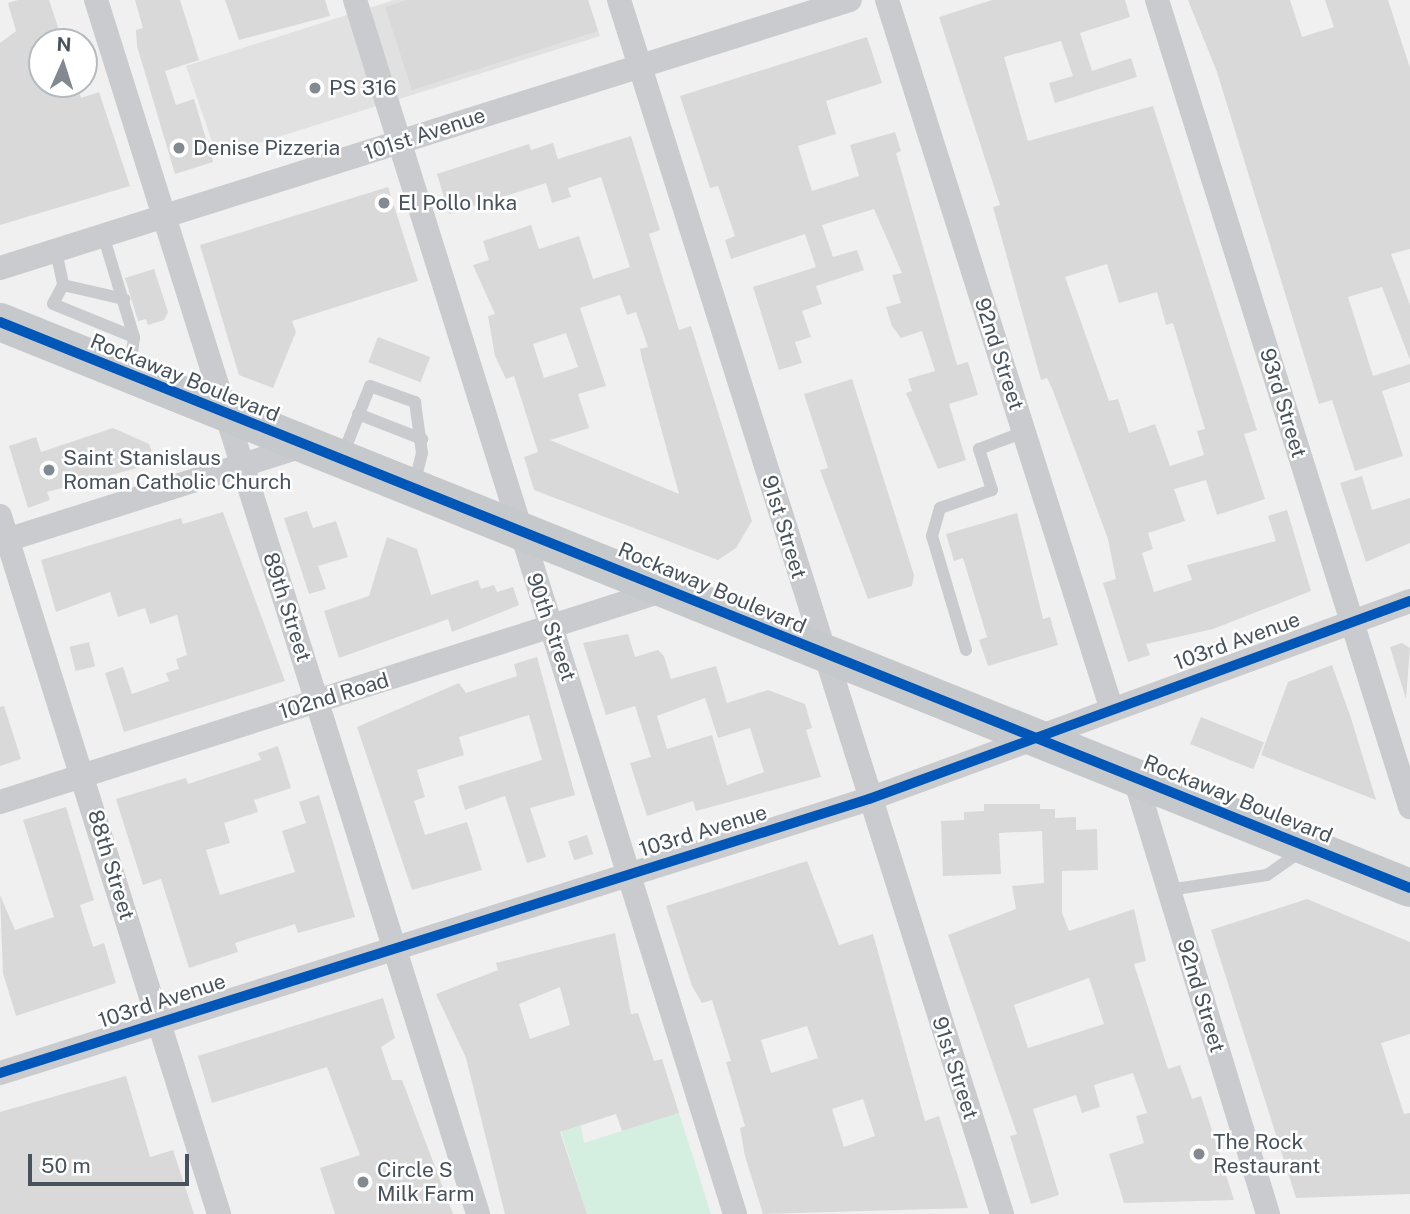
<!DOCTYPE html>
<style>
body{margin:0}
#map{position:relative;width:1410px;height:1214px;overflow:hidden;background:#f0f0f0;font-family:"Public Sans",sans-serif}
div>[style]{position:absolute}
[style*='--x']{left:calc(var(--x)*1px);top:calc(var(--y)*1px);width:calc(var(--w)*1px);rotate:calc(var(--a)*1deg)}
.education>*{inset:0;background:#e2e1e2}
.green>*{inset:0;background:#d4efe0}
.building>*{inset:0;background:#d9d9da;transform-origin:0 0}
.lane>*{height:12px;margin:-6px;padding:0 6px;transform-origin:6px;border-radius:6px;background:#c9cbce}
.street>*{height:24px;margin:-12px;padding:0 12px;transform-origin:12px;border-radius:12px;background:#c9cbce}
.primary>*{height:38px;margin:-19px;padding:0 19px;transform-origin:19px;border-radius:19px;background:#c6c9cc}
.cycleway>*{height:10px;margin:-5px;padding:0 5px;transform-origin:5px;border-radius:5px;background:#0057b8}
.dots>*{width:19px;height:19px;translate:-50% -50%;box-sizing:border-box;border:4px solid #fff;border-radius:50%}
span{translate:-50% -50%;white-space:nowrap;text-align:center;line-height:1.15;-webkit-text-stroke:5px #fff;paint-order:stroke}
.poi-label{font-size:21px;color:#47525c}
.left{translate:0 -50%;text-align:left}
.street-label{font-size:21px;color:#47525c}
.north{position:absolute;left:28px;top:28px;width:70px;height:70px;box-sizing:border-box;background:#fff;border:2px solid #b5babe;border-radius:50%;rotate:3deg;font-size:19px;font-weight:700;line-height:28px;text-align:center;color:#47525c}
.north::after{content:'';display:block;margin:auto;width:24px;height:32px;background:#828990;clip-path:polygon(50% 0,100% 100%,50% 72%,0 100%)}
.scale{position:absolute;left:28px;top:1154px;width:161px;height:32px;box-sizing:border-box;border:4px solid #47525c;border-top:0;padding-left:9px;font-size:21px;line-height:24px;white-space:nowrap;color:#47525c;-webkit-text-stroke:5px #fff;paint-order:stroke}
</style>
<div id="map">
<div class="education">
<div style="clip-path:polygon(394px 0,588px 0,600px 36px,217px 156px,186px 66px)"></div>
</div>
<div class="green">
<div style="clip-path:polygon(679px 1113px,711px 1214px,587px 1214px,561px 1132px,581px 1125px,584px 1143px)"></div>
</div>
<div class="building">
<div style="clip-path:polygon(18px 0,49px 0,63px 42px,42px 42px,42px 84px,77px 84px,81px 98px,99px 92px,130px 186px,0 225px,0 43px,16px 31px,8px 3px)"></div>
<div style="clip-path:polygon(135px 0,180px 0,199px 60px,165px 71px,176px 105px,194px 99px,213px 162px,175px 174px,137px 46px,136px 30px,143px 28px)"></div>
<div style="clip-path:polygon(225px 0,325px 0,330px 16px,239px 40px)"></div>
<div style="clip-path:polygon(407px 0,588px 0,598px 31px,412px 90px,385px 7px)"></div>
<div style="clip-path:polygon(evenodd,992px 0,1125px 0,1130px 17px,1080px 33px,1092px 71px,1131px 58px,1137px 77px,1055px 103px,1049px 83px,1073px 76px,1061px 41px,1004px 57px,1028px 141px,1153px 106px,1257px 430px,1244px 434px,1265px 499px,1217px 515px,1206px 480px,1174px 489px,1185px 521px,1148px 533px,1153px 549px,1142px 553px,1154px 592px,1192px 580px,1187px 565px,1276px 541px,1268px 516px,1287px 510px,1311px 591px,1213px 629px,1146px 644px,1150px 655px,1128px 662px,1103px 583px,1116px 579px,1108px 539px,1052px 388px,1047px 378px,1041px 380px,993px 207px,1000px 205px,939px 17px,992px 0,1107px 264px,1119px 303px,1157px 292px,1166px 325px,1173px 323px,1205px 429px,1197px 431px,1204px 455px,1170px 466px,1155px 424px,1129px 433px,1118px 399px,1109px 401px,1065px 277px,1107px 264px)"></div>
<div style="clip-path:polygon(1188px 0,1290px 0,1302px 37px,1334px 27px,1325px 0,1388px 0,1410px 68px,1410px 249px,1391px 254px,1410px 305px,1410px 360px,1382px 287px,1348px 297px,1373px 376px,1410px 364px,1410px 382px,1382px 391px,1403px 456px,1355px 471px,1332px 400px,1319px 404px,1217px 72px)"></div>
<div style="clip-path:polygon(867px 37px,882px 83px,826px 101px,836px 134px,798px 146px,812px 191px,859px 176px,850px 145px,895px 132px,901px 151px,896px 153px,957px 365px,968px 362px,978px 395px,949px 404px,966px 460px,938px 469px,906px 393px,912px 391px,908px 379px,935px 371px,922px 331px,901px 338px,892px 326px,886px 307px,901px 303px,892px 275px,902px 273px,874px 209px,822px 225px,833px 257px,857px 250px,864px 270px,816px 286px,822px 304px,802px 311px,811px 337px,795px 342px,802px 363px,779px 370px,753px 287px,816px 267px,805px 234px,731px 259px,725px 240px,735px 236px,718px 186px,710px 188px,680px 96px)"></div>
<div style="clip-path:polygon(evenodd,631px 136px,660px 230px,649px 234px,663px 279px,679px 330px,691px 326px,752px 521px,736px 548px,718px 560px,534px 490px,524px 457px,538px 452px,514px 376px,506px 379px,495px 356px,488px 316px,495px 314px,473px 265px,489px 260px,483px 241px,531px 225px,539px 249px,579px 236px,593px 279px,630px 267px,601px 177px,568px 188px,571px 197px,552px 203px,546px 183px,449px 214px,437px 174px,529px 144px,531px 150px,553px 143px,558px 159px,631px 136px,620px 295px,627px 315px,636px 312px,648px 347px,640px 349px,642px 359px,679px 494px,550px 440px,589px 428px,578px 394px,606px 386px,580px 308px,620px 295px,631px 136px,566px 333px,578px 367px,544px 378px,533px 344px,566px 333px)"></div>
<div style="clip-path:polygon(388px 187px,418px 281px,292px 321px,296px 332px,273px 388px,239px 375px,200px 245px)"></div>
<div style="clip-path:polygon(154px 269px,168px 312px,164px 320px,148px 325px,146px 319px,138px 321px,125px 278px)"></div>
<div style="left:378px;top:337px;width:56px;height:27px;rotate:21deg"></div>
<div style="clip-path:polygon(852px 379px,914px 575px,912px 586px,868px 599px,820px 470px,828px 468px,804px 394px)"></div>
<div style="clip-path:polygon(113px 428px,149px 444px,156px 463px,47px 492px,50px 500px,28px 508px,9px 446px,36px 437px,41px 452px)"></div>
<div style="clip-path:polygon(1362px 476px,1372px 510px,1410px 498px,1410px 543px,1366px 562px,1340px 483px)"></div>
<div style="clip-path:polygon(307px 511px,313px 528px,336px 521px,348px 557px,318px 566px,326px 589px,309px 594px,284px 518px)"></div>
<div style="clip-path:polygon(223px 512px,285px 681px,124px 732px,105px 673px,123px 667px,132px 694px,169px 681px,166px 673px,179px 669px,176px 659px,187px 655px,177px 615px,150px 624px,145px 608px,118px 617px,110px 592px,56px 612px,41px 560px,181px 518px,183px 524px)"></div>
<div style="clip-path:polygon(1017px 513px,1043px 619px,1050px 617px,1058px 645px,988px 666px,979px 640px,987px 637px,963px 558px,954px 561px,946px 534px)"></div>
<div style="clip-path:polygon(387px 537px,417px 549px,431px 595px,478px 580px,481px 589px,494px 585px,497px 592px,513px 587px,519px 605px,452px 632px,448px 619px,339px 658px,324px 611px,369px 596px)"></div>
<div style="clip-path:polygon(evenodd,628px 634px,635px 657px,658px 650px,664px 656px,671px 679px,716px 666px,727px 703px,768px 690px,805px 704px,812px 728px,806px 730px,821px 777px,696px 811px,693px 801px,647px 816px,630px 763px,651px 757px,635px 706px,606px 715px,583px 643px,628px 634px,705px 698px,718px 738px,750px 728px,764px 772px,727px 785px,712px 735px,667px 749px,657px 716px,705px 698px)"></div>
<div style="left:89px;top:642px;width:25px;height:20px;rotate:76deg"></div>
<div style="clip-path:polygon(1402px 643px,1410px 648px,1406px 699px,1390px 647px)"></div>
<div style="clip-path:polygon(537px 657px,575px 795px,530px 808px,546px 857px,527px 863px,505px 796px,465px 810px,458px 786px,542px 760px,529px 715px,459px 737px,464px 755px,417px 770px,425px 797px,414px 801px,425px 835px,467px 822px,482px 870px,412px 890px,357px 727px,459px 683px,466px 693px,517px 676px,514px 664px)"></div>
<div style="clip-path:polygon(1332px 665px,1351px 718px,1376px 800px,1261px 755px,1288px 682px)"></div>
<div style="clip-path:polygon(4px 706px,21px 759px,0 766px,0 707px)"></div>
<div style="left:1201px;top:717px;width:68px;height:29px;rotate:22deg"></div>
<div style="clip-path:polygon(278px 746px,291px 788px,254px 800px,258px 812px,224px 823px,230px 843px,206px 850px,220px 895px,295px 872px,282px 831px,306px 823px,299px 802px,319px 795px,355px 917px,298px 933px,295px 924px,235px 943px,238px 952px,189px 968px,161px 879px,143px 885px,116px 799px,186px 778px,188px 784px,261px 760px,258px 753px)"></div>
<div style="clip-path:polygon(evenodd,984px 804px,1040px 804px,1040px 809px,1055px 809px,1055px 818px,1076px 817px,1076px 830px,1097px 829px,1098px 870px,1062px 871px,1062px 913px,1069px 931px,1134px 909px,1146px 961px,1134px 964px,1168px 1069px,1180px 1065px,1192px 1099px,1201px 1096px,1234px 1200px,1124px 1203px,1109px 1154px,1144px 1143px,1136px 1116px,1147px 1113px,1133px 1073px,1094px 1085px,1100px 1107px,1082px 1113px,1076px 1095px,1033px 1109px,1059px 1195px,1031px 1204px,1010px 1136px,1017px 1134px,948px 935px,1016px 909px,1012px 886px,1044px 883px,1042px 831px,999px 833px,1001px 874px,943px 876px,941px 821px,964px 820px,964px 812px,984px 811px,984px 804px,1089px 978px,1104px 1024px,1028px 1048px,1014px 1005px,1089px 978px)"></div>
<div style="clip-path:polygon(66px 807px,94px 900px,80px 905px,93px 947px,104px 943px,116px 983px,16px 1016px,3px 973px,0 895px,15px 930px,54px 917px,23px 820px)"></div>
<div style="left:587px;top:835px;width:20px;height:20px;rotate:72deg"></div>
<div style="clip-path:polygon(evenodd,807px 861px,839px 945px,873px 934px,925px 1121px,939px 1116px,968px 1208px,763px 1214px,745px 1156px,740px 1128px,745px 1126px,726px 1062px,731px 1061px,712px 1000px,702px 1003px,692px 986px,666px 906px,807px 861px,807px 1026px,818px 1058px,771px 1073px,761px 1040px,807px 1026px,807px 861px,863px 1099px,875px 1136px,844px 1147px,832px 1109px,863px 1099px)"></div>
<div style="clip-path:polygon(1307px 899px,1410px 942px,1410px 1034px,1381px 1043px,1404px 1114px,1410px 1113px,1410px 1194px,1296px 1198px,1211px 930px)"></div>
<div style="clip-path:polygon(evenodd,615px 933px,631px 1014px,638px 1013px,654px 1061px,662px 1059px,679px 1113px,622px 1131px,616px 1114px,560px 1132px,587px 1214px,505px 1214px,466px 1058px,436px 994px,498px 970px,496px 963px,615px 933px,560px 987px,570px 1025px,530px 1039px,519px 1004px,560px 987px)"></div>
<div style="clip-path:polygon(383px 998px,395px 1038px,381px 1047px,392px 1080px,402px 1080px,453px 1214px,335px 1214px,320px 1168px,360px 1155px,327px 1067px,212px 1103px,198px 1056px)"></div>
<div style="clip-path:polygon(126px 1076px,150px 1157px,173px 1150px,194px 1214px,0 1214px,0 1112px)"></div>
</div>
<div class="lane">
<div style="--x:103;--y:235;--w:107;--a:73.1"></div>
<div style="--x:56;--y:251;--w:35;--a:78"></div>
<div style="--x:63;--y:285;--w:21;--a:118"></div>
<div style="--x:53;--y:304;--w:87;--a:22.2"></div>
<div style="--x:134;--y:337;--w:32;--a:97"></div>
<div style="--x:63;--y:285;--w:63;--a:12.9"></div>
<div style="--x:358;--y:414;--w:69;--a:21.3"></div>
<div style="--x:343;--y:454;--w:73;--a:-68.3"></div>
<div style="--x:370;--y:386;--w:48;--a:19.6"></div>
<div style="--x:415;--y:402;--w:51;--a:82.2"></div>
<div style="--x:422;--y:453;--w:33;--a:104"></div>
<div style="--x:966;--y:650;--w:119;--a:-106.6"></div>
<div style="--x:932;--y:536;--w:29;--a:-74"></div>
<div style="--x:940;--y:508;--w:55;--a:-19.1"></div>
<div style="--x:992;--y:490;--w:43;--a:-107.6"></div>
<div style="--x:979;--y:449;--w:48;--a:-20.7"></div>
<div style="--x:1169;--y:890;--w:99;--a:-8.7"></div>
<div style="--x:1267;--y:875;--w:40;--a:-34.9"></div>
</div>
<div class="street">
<div style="--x:96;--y:0;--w:1273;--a:72.53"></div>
<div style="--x:355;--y:0;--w:1272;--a:72.62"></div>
<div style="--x:619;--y:0;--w:1273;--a:72.49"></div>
<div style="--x:887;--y:0;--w:742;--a:72.42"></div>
<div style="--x:1157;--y:0;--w:846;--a:72.59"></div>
<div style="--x:0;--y:268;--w:891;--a:-17.5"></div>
<div style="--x:0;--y:516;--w:732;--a:72.58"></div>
<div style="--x:0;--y:542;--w:317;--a:-17.6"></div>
<div style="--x:1135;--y:779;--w:455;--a:73"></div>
<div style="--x:0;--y:802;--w:701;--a:-17.69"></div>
<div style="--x:0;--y:1073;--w:911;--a:-17.5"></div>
<div style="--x:869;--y:799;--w:576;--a:-20.1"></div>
</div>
<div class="primary">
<div style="--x:0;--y:322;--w:1519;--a:21.87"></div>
</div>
<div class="cycleway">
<div style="--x:0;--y:322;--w:1519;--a:21.87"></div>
<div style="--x:0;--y:1073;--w:911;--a:-17.5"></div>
<div style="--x:869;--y:799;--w:576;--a:-20.1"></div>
</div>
<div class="dots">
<div style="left:315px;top:88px;background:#828990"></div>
<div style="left:179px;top:148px;background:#828990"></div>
<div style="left:384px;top:203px;background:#828990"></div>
<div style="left:49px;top:470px;background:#828990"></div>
<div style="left:1199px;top:1154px;background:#828990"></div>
<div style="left:363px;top:1182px;background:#828990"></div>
</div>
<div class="poi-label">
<span class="left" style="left:329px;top:88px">PS 316</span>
<span class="left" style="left:193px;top:148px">Denise Pizzeria</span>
<span class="left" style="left:398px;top:203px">El Pollo Inka</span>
<span class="left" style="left:63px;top:470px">Saint Stanislaus<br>Roman Catholic Church</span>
<span class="left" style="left:1213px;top:1154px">The Rock<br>Restaurant</span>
<span class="left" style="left:377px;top:1182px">Circle S<br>Milk Farm</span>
</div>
<div class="street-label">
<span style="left:425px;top:134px;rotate:-18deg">101st Avenue</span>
<span style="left:999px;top:354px;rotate:72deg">92nd Street</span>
<span style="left:185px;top:378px;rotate:22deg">Rockaway Boulevard</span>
<span style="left:1283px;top:403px;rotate:73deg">93rd Street</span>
<span style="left:784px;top:527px;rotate:73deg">91st Street</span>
<span style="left:712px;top:588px;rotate:23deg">Rockaway Boulevard</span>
<span style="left:287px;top:607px;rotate:72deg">89th Street</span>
<span style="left:551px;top:627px;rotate:71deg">90th Street</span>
<span style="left:1237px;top:641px;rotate:-20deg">103rd Avenue</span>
<span style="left:334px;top:696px;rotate:-17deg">102nd Road</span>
<span style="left:1238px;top:799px;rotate:22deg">Rockaway Boulevard</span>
<span style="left:703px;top:831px;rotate:-17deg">103rd Avenue</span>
<span style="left:111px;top:865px;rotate:73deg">88th Street</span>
<span style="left:1201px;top:996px;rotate:73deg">92nd Street</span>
<span style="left:162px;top:1001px;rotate:-18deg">103rd Avenue</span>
<span style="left:955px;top:1068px;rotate:72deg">91st Street</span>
</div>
<div class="north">N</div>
<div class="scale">50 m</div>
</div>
